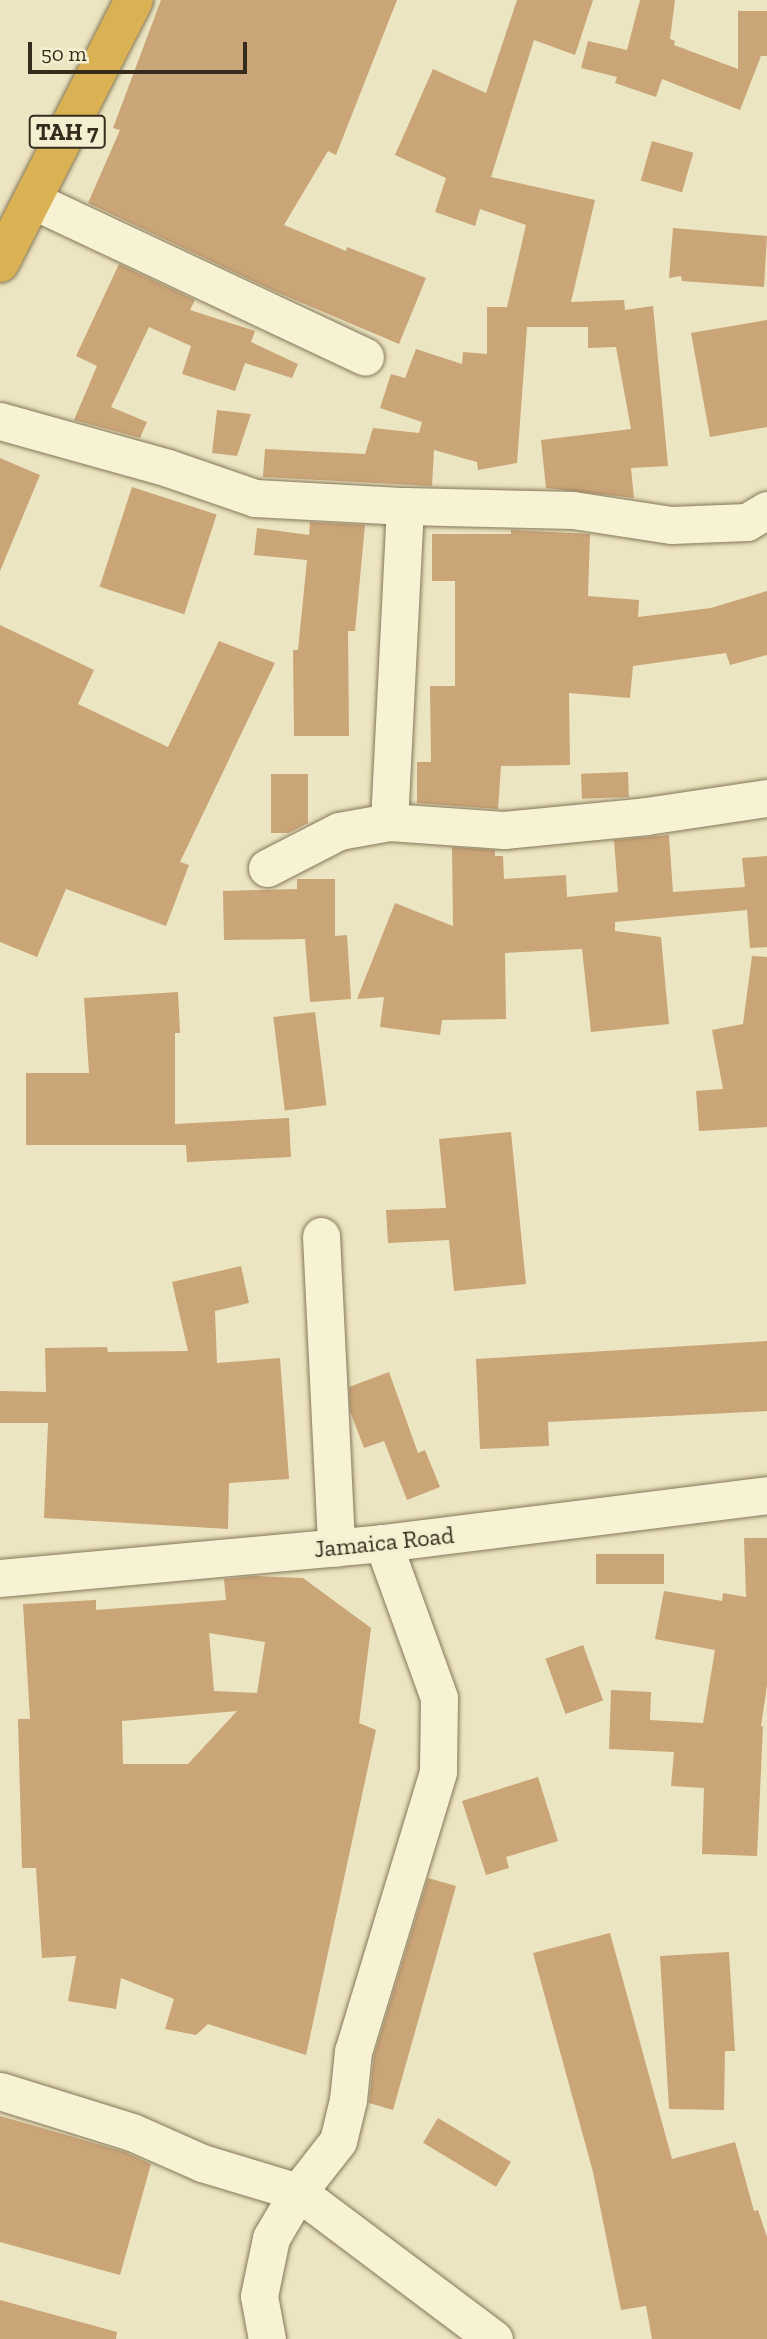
<!DOCTYPE html>
<style>
body{margin:0}
#map{position:relative;width:767px;height:2339px;overflow:hidden;background:#ece5c1;font-family:"Zilla Slab",serif}
div>[style]{position:absolute}
[style*='--x']{left:calc(var(--x)*1px);top:calc(var(--y)*1px);width:calc(var(--w)*1px);rotate:calc(var(--a)*1deg)}
.building>*{inset:0;background:#caa578;transform-origin:0 0}
.roads{filter:drop-shadow(0 0 2px #857759) drop-shadow(0 0 2px #857759)}
.minor>*{height:37px;margin:-18.5px;padding:0 18.5px;transform-origin:18.5px;border-radius:18.5px;background:#f8f2d4}
.highway>*{height:38px;margin:-19px;padding:0 19px;transform-origin:19px;border-radius:19px;background:#dab153}
span{translate:-50% -50%;white-space:nowrap;text-align:center;line-height:1.15;-webkit-text-stroke:6px #f4efd0;paint-order:stroke}
.shield-label span{padding:2px 5px;background:#f4efd0;border:2px solid;border-radius:5px;-webkit-text-stroke-width:0}
.shield-label{font-size:23px;color:#352c1d;font-weight:700}
.street-label{font-size:24px;color:#352c1d}
.scale{position:absolute;left:28px;top:42px;width:219px;height:32px;box-sizing:border-box;border:4px solid #352c1d;border-top:0;padding-left:9px;font-size:21px;line-height:24px;white-space:nowrap;color:#352c1d;-webkit-text-stroke:5px #f4efd0;paint-order:stroke}
</style>
<div id="map">
<div class="building">
<div style="clip-path:polygon(161px 0,397px 0,336px 155px,328px 151px,284px 225px,346px 251px,347px 247px,426px 278px,399px 344px,274px 291px,88px 203px,120px 130px,113px 128px)"></div>
<div style="clip-path:polygon(517px 0,593px 0,575px 55px,534px 40px,491px 177px,595px 200px,571px 302px,624px 300px,625px 310px,653px 306px,668px 466px,631px 468px,634px 498px,546px 488px,541px 440px,631px 429px,616px 347px,588px 348px,588px 327px,527px 327px,517px 463px,478px 470px,477px 462px,434px 450px,432px 486px,263px 477px,265px 449px,365px 454px,373px 428px,419px 433px,422px 422px,380px 408px,391px 374px,405px 378px,416px 349px,462px 364px,463px 352px,487px 354px,487px 307px,507px 307px,526px 225px,480px 209px,475px 226px,435px 212px,446px 178px,395px 155px,433px 69px,486px 93px)"></div>
<div style="clip-path:polygon(640px 0,675px 0,670px 39px,675px 41px,674px 45px,738px 69px,738px 11px,767px 11px,767px 56px,761px 56px,740px 110px,662px 79px,656px 97px,615px 83px,617px 77px,581px 68px,588px 41px,627px 50px)"></div>
<div style="left:652px;top:141px;width:43px;height:41px;rotate:16deg"></div>
<div style="clip-path:polygon(673px 228px,767px 236px,764px 287px,682px 281px,681px 276px,669px 278px)"></div>
<div style="clip-path:polygon(119px 264px,195px 300px,190px 310px,255px 331px,251px 342px,298px 364px,292px 378px,245px 363px,235px 391px,182px 374px,191px 346px,149px 327px,111px 407px,147px 422px,140px 438px,74px 420px,97px 366px,76px 356px)"></div>
<div style="clip-path:polygon(767px 320px,767px 427px,710px 437px,691px 333px)"></div>
<div style="clip-path:polygon(217px 410px,251px 414px,237px 456px,212px 453px)"></div>
<div style="clip-path:polygon(0 458px,40px 475px,0 571px)"></div>
<div style="left:132px;top:487px;width:89px;height:105px;rotate:18deg"></div>
<div style="clip-path:polygon(310px 522px,365px 525px,355px 631px,348px 631px,349px 736px,294px 736px,293px 650px,298px 650px,307px 560px,254px 555px,257px 528px,309px 535px)"></div>
<div style="clip-path:polygon(511px 530px,590px 534px,588px 596px,639px 600px,638px 617px,711px 608px,767px 591px,767px 655px,730px 665px,726px 653px,633px 666px,630px 698px,569px 693px,570px 765px,501px 766px,498px 809px,417px 803px,417px 762px,431px 762px,430px 686px,455px 686px,455px 581px,432px 581px,432px 534px,511px 534px)"></div>
<div style="clip-path:polygon(0 625px,94px 670px,78px 704px,168px 747px,219px 641px,275px 663px,180px 862px,189px 865px,166px 926px,66px 889px,37px 957px,0 942px)"></div>
<div style="left:628px;top:772px;width:25px;height:47px;rotate:88deg"></div>
<div style="clip-path:polygon(271px 774px,308px 774px,308px 823px,289px 833px,271px 833px)"></div>
<div style="clip-path:polygon(669px 835px,673px 892px,745px 887px,742px 858px,767px 856px,767px 947px,750px 948px,747px 910px,615px 922px,615px 931px,661px 937px,669px 1024px,591px 1032px,582px 949px,505px 953px,506px 1019px,442px 1020px,440px 1035px,380px 1027px,384px 997px,357px 999px,395px 903px,453px 926px,452px 847px,495px 850px,495px 856px,503px 856px,504px 879px,566px 875px,567px 897px,618px 892px,614px 840px)"></div>
<div style="clip-path:polygon(297px 879px,335px 879px,335px 936px,347px 935px,351px 999px,310px 1002px,305px 939px,224px 940px,223px 891px,297px 889px)"></div>
<div style="clip-path:polygon(752px 956px,767px 957px,767px 1127px,699px 1131px,696px 1091px,723px 1089px,712px 1030px,743px 1024px)"></div>
<div style="clip-path:polygon(178px 992px,180px 1033px,175px 1033px,175px 1124px,289px 1118px,291px 1157px,187px 1162px,186px 1145px,26px 1145px,26px 1073px,89px 1073px,84px 998px)"></div>
<div style="left:315px;top:1012px;width:94px;height:42px;rotate:83deg"></div>
<div style="clip-path:polygon(511px 1132px,526px 1284px,454px 1291px,449px 1240px,388px 1243px,386px 1210px,446px 1208px,439px 1139px)"></div>
<div style="clip-path:polygon(241px 1266px,249px 1303px,215px 1311px,217px 1363px,280px 1358px,289px 1479px,229px 1483px,228px 1529px,44px 1518px,48px 1423px,0 1423px,0 1391px,46px 1392px,45px 1348px,107px 1347px,108px 1352px,188px 1351px,172px 1282px)"></div>
<div style="clip-path:polygon(767px 1341px,767px 1411px,548px 1422px,549px 1446px,480px 1449px,476px 1359px)"></div>
<div style="clip-path:polygon(389px 1372px,418px 1453px,425px 1450px,440px 1487px,407px 1500px,384px 1441px,364px 1448px,350px 1411px,349px 1387px)"></div>
<div style="clip-path:polygon(744px 1538px,767px 1538px,767px 1685px,761px 1726px,763px 1727px,757px 1856px,702px 1854px,704px 1788px,671px 1786px,674px 1752px,609px 1749px,611px 1690px,651px 1692px,650px 1720px,703px 1723px,715px 1650px,655px 1639px,664px 1591px,722px 1601px,723px 1593px,746px 1597px)"></div>
<div style="left:596px;top:1554px;width:68px;height:30px"></div>
<div style="clip-path:polygon(evenodd,254px 1576px,303px 1578px,371px 1628px,359px 1723px,376px 1730px,306px 2055px,208px 2024px,196px 2035px,165px 2029px,174px 1999px,121px 1978px,116px 2009px,68px 2001px,76px 1956px,42px 1958px,36px 1868px,22px 1868px,18px 1719px,30px 1719px,23px 1604px,96px 1600px,96px 1610px,226px 1600px,224px 1579px,254px 1576px,209px 1633px,265px 1642px,257px 1693px,214px 1691px,209px 1633px,254px 1576px,237px 1711px,188px 1764px,123px 1764px,122px 1721px,237px 1711px)"></div>
<div style="left:583px;top:1645px;width:59px;height:40px;rotate:70deg"></div>
<div style="clip-path:polygon(538px 1777px,558px 1841px,506px 1857px,509px 1868px,486px 1875px,462px 1801px)"></div>
<div style="clip-path:polygon(428px 1878px,456px 1886px,393px 2110px,369px 2103px,374px 2055px)"></div>
<div style="clip-path:polygon(610px 1933px,672px 2159px,735px 2142px,754px 2211px,758px 2210px,767px 2237px,767px 2339px,652px 2339px,646px 2306px,621px 2310px,593px 2172px,533px 1953px)"></div>
<div style="clip-path:polygon(729px 1952px,735px 2051px,725px 2051px,724px 2110px,669px 2109px,660px 1956px)"></div>
<div style="clip-path:polygon(0 2116px,125px 2152px,151px 2164px,120px 2275px,0 2242px)"></div>
<div style="left:438px;top:2118px;width:85px;height:29px;rotate:31deg"></div>
<div style="clip-path:polygon(0 2300px,117px 2332px,116px 2339px,0 2339px)"></div>
</div>
<div class="roads">
<div class="minor">
<div style="--x:32;--y:200;--w:368;--a:25.2"></div>
<div style="--x:0;--y:421;--w:174;--a:15.6"></div>
<div style="--x:168;--y:468;--w:92;--a:19"></div>
<div style="--x:255;--y:498;--w:150;--a:3.1"></div>
<div style="--x:405;--y:506;--w:168;--a:1.4"></div>
<div style="--x:573;--y:510;--w:99;--a:8.7"></div>
<div style="--x:671;--y:525;--w:76;--a:-2.3"></div>
<div style="--x:747;--y:522;--w:23;--a:-31"></div>
<div style="--x:389;--y:822;--w:316;--a:-87.1"></div>
<div style="--x:267;--y:868;--w:81;--a:-27.2"></div>
<div style="--x:339;--y:831;--w:51;--a:-10.2"></div>
<div style="--x:389;--y:822;--w:115;--a:4"></div>
<div style="--x:504;--y:830;--w:143;--a:-5.6"></div>
<div style="--x:646;--y:816;--w:122;--a:-8.5"></div>
<div style="--x:321;--y:1236;--w:312;--a:87.2"></div>
<div style="--x:383;--y:1543;--w:165;--a:70.1"></div>
<div style="--x:439;--y:1698;--w:74;--a:90.8"></div>
<div style="--x:438;--y:1772;--w:292;--a:106.9"></div>
<div style="--x:353;--y:2051;--w:49;--a:95.8"></div>
<div style="--x:348;--y:2100;--w:42;--a:103.7"></div>
<div style="--x:338;--y:2141;--w:65;--a:128.1"></div>
<div style="--x:298;--y:2192;--w:245;--a:36.9"></div>
<div style="--x:0;--y:1578;--w:385;--a:-5.2"></div>
<div style="--x:383;--y:1543;--w:387;--a:-7.1"></div>
<div style="--x:0;--y:2091;--w:138;--a:17.3"></div>
<div style="--x:132;--y:2132;--w:77;--a:23.9"></div>
<div style="--x:202;--y:2163;--w:100;--a:16.8"></div>
<div style="--x:298;--y:2192;--w:53;--a:120.4"></div>
<div style="--x:271;--y:2238;--w:59;--a:101.7"></div>
<div style="--x:259;--y:2296;--w:44;--a:79.5"></div>
</div>
<div class="highway">
<div style="--x:0;--y:263;--w:295;--a:-63"></div>
</div>
</div>
<div class="shield-label">
<span style="left:67px;top:132px">TAH 7</span>
</div>
<div class="street-label">
<span style="left:384px;top:1542px;rotate:-6deg">Jamaica Road</span>
</div>
<div class="scale">50 m</div>
</div>
